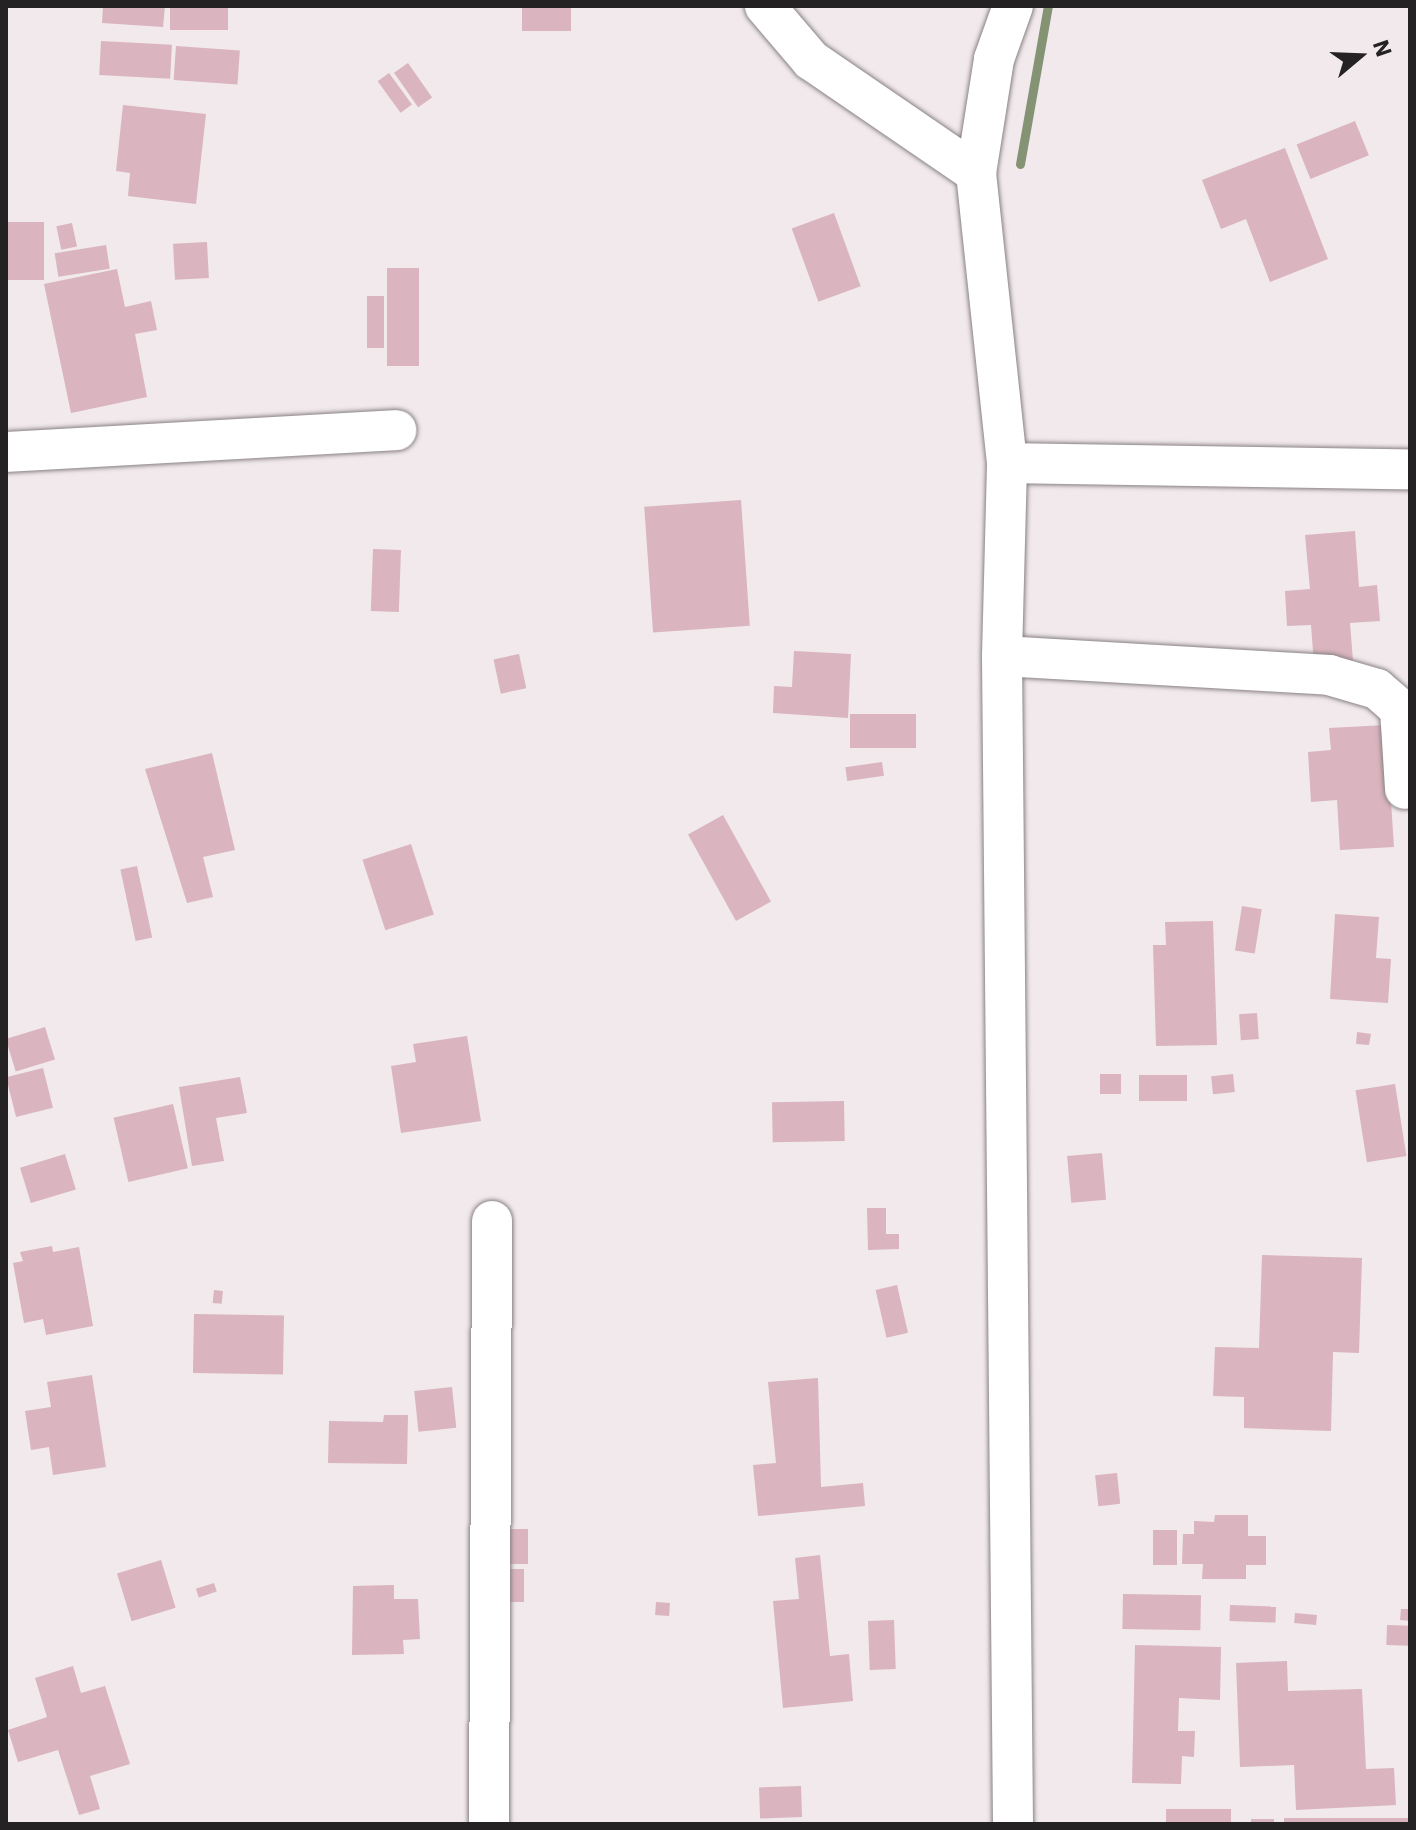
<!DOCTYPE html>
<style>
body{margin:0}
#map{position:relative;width:1416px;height:1830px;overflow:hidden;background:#f1e9eb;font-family:"IBM Plex Sans",sans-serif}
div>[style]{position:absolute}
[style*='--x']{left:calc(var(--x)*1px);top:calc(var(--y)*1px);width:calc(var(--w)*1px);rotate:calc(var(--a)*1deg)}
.stream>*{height:9px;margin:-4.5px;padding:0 4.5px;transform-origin:4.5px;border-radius:4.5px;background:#859375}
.building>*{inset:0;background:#dab4be;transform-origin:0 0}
.roads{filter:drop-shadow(0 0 2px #898284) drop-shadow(0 0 2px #898284)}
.minor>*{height:40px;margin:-20px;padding:0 20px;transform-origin:20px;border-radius:20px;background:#fff}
span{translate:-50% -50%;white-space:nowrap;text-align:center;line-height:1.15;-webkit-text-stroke:6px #f1e9eb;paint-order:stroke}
.frame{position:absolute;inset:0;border:8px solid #252223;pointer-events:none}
.north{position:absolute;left:1320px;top:16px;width:80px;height:80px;-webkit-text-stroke:6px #f1e9eb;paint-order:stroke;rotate:71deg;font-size:22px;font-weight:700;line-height:32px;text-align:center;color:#252223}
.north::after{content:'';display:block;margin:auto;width:28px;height:36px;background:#252223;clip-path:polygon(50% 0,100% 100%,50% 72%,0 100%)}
</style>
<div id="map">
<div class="stream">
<div style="--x:1020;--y:164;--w:160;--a:-80"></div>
</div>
<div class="building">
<div style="clip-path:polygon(103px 6px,165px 6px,163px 27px,102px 23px)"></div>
<div style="left:170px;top:6px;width:58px;height:24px"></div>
<div style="left:522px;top:6px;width:49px;height:25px"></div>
<div style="left:101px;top:41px;width:71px;height:34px;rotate:3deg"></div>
<div style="left:176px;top:46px;width:64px;height:34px;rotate:4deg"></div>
<div style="left:408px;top:63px;width:42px;height:17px;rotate:55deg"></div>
<div style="left:389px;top:73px;width:39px;height:14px;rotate:54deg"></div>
<div style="clip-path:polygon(123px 105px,206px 114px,196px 204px,128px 196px,130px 173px,116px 171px)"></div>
<div style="left:1355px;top:121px;width:37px;height:63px;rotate:68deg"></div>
<div style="clip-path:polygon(1285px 148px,1328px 259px,1270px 282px,1246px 219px,1221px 229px,1202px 180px)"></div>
<div style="left:834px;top:213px;width:78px;height:45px;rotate:70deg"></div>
<div style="left:6px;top:222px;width:38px;height:58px"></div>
<div style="left:72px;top:223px;width:24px;height:16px;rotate:78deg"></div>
<div style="left:207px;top:242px;width:36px;height:34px;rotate:87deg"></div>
<div style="left:106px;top:245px;width:24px;height:52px;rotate:81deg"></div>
<div style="left:387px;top:268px;width:32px;height:98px"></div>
<div style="clip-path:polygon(117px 269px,125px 307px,151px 301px,157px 330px,135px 334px,147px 397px,71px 413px,44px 284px)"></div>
<div style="left:367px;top:296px;width:17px;height:52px"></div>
<div style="left:741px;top:500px;width:126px;height:97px;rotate:86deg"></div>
<div style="clip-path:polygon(1355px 531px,1359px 587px,1377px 585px,1380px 621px,1350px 623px,1353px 661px,1314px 664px,1311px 625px,1287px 626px,1285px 591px,1310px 589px,1305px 535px)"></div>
<div style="left:373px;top:549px;width:28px;height:62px;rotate:2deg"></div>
<div style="clip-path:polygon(794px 651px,851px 654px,848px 718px,773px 713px,774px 686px,792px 687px)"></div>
<div style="left:519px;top:654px;width:35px;height:26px;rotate:78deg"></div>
<div style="left:850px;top:714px;width:66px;height:34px"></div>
<div style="clip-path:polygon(1386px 725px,1394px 847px,1340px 850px,1337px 800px,1311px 802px,1308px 752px,1331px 750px,1329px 728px)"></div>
<div style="clip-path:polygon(212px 753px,235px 850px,203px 857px,213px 897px,187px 903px,145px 769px)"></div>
<div style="left:882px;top:762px;width:14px;height:37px;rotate:82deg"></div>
<div style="left:723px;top:815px;width:99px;height:40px;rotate:61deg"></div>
<div style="left:411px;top:844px;width:74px;height:51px;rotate:72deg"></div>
<div style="left:137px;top:866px;width:73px;height:17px;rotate:78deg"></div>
<div style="left:1242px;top:906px;width:20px;height:45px;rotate:9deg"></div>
<div style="clip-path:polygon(1335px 914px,1379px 917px,1376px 958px,1391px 959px,1388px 1003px,1330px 999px)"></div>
<div style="clip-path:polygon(1213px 921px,1217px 1045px,1156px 1046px,1153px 945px,1166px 945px,1165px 922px)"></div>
<div style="left:1257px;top:1013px;width:26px;height:18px;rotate:86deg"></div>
<div style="left:45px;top:1027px;width:34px;height:41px;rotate:73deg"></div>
<div style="clip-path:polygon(1357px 1032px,1371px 1034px,1369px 1045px,1356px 1044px)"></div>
<div style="clip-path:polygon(467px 1036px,481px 1121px,401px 1133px,391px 1066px,416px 1062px,413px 1044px)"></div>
<div style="left:43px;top:1068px;width:41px;height:38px;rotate:76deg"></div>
<div style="left:1100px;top:1074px;width:21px;height:20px"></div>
<div style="left:1233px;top:1074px;width:18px;height:22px;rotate:84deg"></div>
<div style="left:1187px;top:1075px;width:26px;height:48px;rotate:90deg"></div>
<div style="clip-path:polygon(240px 1077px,247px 1113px,216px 1118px,224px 1161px,192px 1166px,179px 1087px)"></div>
<div style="left:1395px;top:1084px;width:73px;height:40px;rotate:81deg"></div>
<div style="left:844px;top:1101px;width:40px;height:72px;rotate:89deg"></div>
<div style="left:173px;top:1104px;width:66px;height:61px;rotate:77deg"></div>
<div style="left:1102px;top:1153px;width:47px;height:35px;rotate:85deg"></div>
<div style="left:65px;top:1154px;width:37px;height:47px;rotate:73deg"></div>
<div style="clip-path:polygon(867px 1208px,886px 1208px,886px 1234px,899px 1234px,899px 1249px,868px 1250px)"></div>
<div style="clip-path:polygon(52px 1246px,53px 1252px,79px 1247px,93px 1326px,46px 1335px,43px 1319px,24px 1323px,13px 1263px,23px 1261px,20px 1252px)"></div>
<div style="clip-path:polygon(1262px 1255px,1362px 1258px,1359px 1353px,1333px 1352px,1331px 1431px,1244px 1428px,1244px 1397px,1213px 1396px,1215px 1347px,1259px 1348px)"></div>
<div style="left:897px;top:1285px;width:49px;height:22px;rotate:77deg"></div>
<div style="left:214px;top:1290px;width:9px;height:13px;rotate:6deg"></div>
<div style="left:194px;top:1314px;width:90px;height:59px;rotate:1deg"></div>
<div style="clip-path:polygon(92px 1375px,106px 1467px,53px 1475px,49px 1447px,31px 1450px,25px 1411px,51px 1407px,47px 1382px)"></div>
<div style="clip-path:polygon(818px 1378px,821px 1487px,863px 1483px,865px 1506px,758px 1516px,753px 1465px,776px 1463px,768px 1382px)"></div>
<div style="left:452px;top:1387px;width:41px;height:38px;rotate:84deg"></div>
<div style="clip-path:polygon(384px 1415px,408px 1415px,407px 1464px,328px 1463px,329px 1421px,383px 1422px)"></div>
<div style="left:1117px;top:1473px;width:31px;height:22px;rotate:84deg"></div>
<div style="clip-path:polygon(1215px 1515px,1248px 1515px,1248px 1536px,1266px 1536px,1266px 1565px,1246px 1565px,1246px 1579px,1202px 1579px,1203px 1564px,1182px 1564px,1183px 1534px,1194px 1534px,1194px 1521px,1214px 1522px)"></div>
<div style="left:495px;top:1529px;width:33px;height:35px"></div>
<div style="left:1153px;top:1530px;width:24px;height:35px"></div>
<div style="clip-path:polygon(820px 1555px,830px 1656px,849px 1654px,853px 1701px,783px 1708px,773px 1601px,799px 1599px,795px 1558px)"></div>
<div style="left:161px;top:1560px;width:50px;height:46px;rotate:73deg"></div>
<div style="left:497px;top:1569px;width:27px;height:33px"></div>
<div style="left:214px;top:1583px;width:9px;height:19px;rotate:72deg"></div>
<div style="clip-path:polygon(394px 1585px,394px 1599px,418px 1599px,420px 1639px,403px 1640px,404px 1654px,352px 1655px,353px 1586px)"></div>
<div style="left:1123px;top:1594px;width:78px;height:35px;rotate:1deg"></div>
<div style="left:656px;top:1602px;width:14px;height:13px;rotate:4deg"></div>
<div style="left:1230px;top:1605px;width:46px;height:16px;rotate:2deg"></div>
<div style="clip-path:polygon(1401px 1609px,1410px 1609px,1410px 1621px,1400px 1620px)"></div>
<div style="left:1295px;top:1613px;width:22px;height:10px;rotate:5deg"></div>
<div style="left:894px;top:1620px;width:49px;height:26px;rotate:88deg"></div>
<div style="left:1387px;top:1625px;width:23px;height:20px;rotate:2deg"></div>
<div style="clip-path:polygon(1135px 1645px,1221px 1647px,1220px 1700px,1179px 1698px,1178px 1731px,1195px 1731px,1194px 1757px,1182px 1756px,1181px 1784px,1132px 1783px)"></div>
<div style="clip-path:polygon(1287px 1661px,1288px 1691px,1362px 1689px,1366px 1769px,1394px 1768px,1396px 1805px,1296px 1810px,1294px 1765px,1240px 1767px,1236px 1663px)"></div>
<div style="clip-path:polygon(73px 1666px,81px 1693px,105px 1686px,130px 1764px,90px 1776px,100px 1809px,79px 1815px,58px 1750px,18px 1762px,8px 1730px,47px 1717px,35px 1678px)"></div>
<div style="left:801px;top:1786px;width:31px;height:42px;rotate:88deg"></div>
<div style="left:1231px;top:1809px;width:15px;height:65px;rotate:90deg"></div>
<div style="left:1284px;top:1818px;width:126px;height:6px"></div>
<div style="left:1251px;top:1819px;width:23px;height:5px"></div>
</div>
<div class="roads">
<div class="minor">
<div style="--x:765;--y:6;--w:71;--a:49.6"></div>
<div style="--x:811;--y:60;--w:200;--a:34.4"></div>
<div style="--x:6;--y:452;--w:391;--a:-3.2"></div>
<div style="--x:1007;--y:463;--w:403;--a:0.9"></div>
<div style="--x:1002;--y:656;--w:328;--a:3.3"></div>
<div style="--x:1329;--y:675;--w:50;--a:16.3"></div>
<div style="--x:1377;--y:689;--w:30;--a:41"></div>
<div style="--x:1400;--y:709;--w:80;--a:86.4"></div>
<div style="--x:489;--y:1824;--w:603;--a:-89.71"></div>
<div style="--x:1013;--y:1824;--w:1168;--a:-90.54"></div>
<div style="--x:1002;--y:656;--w:193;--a:-88.5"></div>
<div style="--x:1007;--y:463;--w:292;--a:-96.1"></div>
<div style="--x:976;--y:173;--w:115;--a:-81"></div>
<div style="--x:994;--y:59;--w:56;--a:-70.3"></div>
</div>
</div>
<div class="frame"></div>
<div class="north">N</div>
</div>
